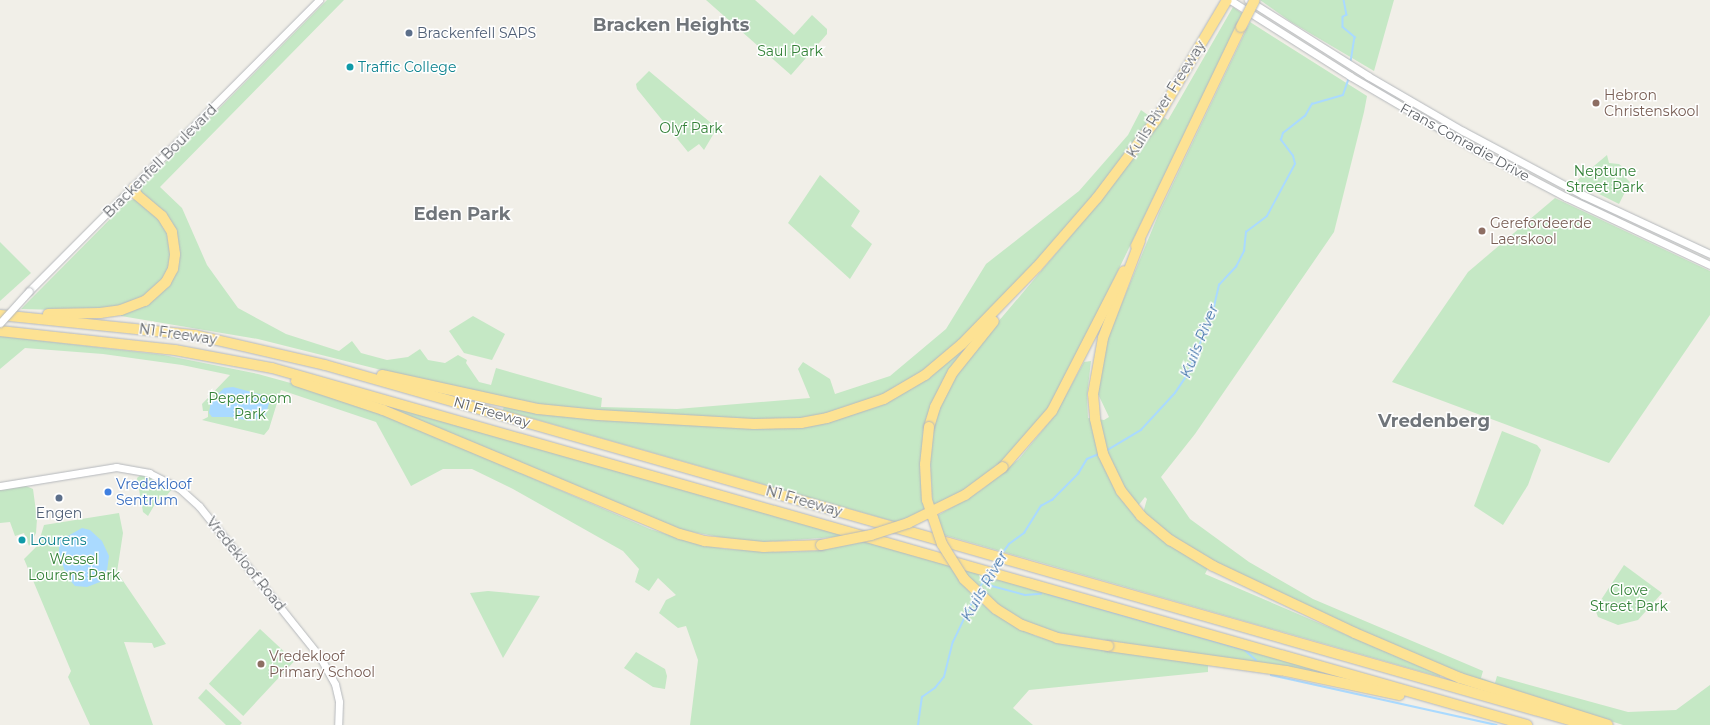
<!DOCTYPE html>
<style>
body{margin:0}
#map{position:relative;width:1710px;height:725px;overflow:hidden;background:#f1efe8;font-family:Montserrat,sans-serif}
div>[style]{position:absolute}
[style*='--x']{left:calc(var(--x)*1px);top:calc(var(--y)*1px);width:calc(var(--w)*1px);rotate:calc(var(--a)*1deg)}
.green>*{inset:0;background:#c5e8c5;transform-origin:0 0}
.water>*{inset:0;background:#aadaff}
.stream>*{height:1.5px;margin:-0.75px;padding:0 0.75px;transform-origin:0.75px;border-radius:0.75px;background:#aadaff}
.roads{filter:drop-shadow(0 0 1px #b5b8bc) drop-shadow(0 0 1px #b5b8bc)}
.minor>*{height:7px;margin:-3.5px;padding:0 3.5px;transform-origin:3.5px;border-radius:3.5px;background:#fff}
.highway>*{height:10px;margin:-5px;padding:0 5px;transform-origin:5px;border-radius:5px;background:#fde293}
.bridges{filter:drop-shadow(0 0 1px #b5b8bc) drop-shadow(0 0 1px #b5b8bc)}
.minor-bridge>*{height:7px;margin:-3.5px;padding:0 3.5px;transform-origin:3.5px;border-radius:3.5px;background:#fff}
.highway-bridge>*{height:10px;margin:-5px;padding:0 5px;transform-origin:5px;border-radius:5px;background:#fde293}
.dots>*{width:11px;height:11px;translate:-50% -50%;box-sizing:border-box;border:2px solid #fff;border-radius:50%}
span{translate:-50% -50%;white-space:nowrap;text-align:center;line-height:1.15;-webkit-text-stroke:3px #fff;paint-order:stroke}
.service-label{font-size:14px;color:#4e5e75}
.left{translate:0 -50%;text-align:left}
.park-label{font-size:14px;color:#348238}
.culture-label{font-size:14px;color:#0d838f}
.education-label{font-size:14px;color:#785e54}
.street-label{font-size:14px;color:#5f6368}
.shop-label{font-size:14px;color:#366cbe}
.water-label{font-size:15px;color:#4174aa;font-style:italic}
.district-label{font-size:18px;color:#70757a;font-weight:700}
</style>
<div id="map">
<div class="green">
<div style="clip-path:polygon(327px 0,344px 0,160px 187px,182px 208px,207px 265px,238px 308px,286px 334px,339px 351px,352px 341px,361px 353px,387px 360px,408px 357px,420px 349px,428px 360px,445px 363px,458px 355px,467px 360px,466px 363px,479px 382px,491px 385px,496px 368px,602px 398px,601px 407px,677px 409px,810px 398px,798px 369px,803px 362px,830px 379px,835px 394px,890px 376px,946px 329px,986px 264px,1079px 191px,1128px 135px,1141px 110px,1152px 118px,1108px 177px,1050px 246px,999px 302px,935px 364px,876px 399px,841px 411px,793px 420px,765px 421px,554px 407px,425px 381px,258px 339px,121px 316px,121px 312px,160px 292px,177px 246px,139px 190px,141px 187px)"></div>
<div style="clip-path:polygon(706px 0,755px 0,794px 35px,812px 15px,827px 29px,827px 34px,791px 75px)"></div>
<div style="clip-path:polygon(1260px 0,1394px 0,1374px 71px,1291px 22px)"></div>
<div style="clip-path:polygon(1233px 7px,1243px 14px,1054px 402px,991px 474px,933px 509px,929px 446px,939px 406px,964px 362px,1103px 198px,1162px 116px,1168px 120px)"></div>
<div style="clip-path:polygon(1250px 22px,1367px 96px,1364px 112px,1334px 232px,1195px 434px,1161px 477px,1190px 519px,1249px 562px,1313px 599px,1483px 671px,1481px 678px,1495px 683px,1497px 676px,1628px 712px,1676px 710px,1710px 685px,1710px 725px,1623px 725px,1445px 669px,1245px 579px,1174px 538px,1143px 513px,1147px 499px,1145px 497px,1134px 511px,1209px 566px,1205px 574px,1440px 675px,1440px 677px,944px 535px,937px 516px,981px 490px,1019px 459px,1055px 415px,1084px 362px,1091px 361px,1087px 396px,1088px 418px,1104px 420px,1109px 417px,1098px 394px,1101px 366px,1108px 337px,1159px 213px)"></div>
<div style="clip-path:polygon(649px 71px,717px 128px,704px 150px,699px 144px,688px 152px,637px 89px,636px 84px)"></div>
<div style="clip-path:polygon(1607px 155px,1609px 163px,1619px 164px,1625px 169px,1621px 173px,1630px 182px,1619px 204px,1575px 182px)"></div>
<div style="clip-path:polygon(820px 175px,860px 211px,851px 226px,872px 244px,850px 279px,788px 223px)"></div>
<div style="clip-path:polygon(1555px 198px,1710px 271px,1710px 315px,1609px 463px,1392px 382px,1468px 272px)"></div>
<div style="clip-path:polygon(135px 199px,161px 220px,172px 242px,170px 272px,143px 300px,98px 311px,21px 309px,128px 201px)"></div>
<div style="clip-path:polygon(0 242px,31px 273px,0 301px)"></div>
<div style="clip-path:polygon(473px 316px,505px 334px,492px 360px,464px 353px,449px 331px)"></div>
<div style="clip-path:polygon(0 336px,164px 355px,258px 374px,316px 390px,391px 417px,650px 529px,695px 543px,725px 549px,778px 552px,815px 551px,868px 541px,948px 564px,968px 590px,990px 611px,1036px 636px,1063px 644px,1208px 665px,1208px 672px,1029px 690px,1013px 708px,1033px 725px,690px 725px,698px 660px,686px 626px,678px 628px,659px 613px,666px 600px,676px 595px,658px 578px,649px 591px,635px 582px,639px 569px,623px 551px,513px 489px,472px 469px,443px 469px,411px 486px,376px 422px,281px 390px,269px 429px,264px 435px,202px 420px,208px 417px,208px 411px,203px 411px,202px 404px,230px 375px,182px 365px,103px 354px,25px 348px,0 369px)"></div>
<div style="clip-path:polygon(970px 343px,943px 380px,924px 430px,920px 470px,925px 512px,899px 523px,503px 410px,504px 405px,771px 427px,859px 411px)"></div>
<div style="clip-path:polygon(387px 404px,850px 536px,752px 543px,676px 529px,386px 406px)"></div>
<div style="clip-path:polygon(1502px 431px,1537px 445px,1541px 450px,1528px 485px,1503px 525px,1474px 506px)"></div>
<div style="clip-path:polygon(142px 474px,173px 488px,162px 501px,158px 499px,148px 516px,143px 512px,137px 478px)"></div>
<div style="clip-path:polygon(26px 486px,33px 489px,37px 519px,36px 533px,29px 546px,24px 533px,15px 536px,10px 522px,0 523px,0 490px)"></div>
<div style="clip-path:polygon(119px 513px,123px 533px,117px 572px,166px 644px,154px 648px,152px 643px,124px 642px,153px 725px,90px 725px,68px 677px,71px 671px,24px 559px,38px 545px,44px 525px)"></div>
<div style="clip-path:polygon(1624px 565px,1662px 593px,1638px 620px,1618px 625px,1598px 617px,1595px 609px)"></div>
<div style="clip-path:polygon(960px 568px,1326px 671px,1325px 674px,1046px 631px,1009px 614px,978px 589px)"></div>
<div style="clip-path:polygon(488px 591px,540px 596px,503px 658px,470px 593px)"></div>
<div style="left:260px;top:629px;width:47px;height:75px;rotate:43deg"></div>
<div style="clip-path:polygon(636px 652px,665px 669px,667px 676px,665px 689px,653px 687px,624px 668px)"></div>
<div style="clip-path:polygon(206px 689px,242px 723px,240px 725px,226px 725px,198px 698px)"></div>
</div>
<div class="water">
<div style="clip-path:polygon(233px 387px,266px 396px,270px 400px,265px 417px,250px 421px,230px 417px,212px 417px,209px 413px,211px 401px,224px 388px)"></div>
<div style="clip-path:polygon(82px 528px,90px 530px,102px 541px,109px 556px,107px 571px,100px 582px,87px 587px,75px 586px,67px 577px,59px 555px,59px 541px)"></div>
</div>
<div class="stream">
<div style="--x:1344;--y:0;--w:15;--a:79"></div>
<div style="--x:1347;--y:15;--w:4;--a:153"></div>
<div style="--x:1343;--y:17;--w:10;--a:90"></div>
<div style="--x:1343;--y:27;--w:16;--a:40"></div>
<div style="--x:1355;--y:37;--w:25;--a:99"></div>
<div style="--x:1106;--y:451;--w:41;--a:-31"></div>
<div style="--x:1141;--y:430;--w:50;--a:-47.4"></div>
<div style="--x:1175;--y:393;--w:23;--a:-56"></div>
<div style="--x:1188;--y:374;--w:68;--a:-68.4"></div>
<div style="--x:1213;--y:311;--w:27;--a:-77"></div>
<div style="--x:1219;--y:285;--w:25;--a:-47"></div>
<div style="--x:1236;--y:267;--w:18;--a:-63"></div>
<div style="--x:1244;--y:251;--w:19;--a:-84"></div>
<div style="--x:1246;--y:232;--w:26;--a:-37"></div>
<div style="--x:1267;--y:216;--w:59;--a:-61.7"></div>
<div style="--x:1295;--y:164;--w:8;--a:-104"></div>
<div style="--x:1293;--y:156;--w:20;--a:-127"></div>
<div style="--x:1281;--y:140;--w:7;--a:-74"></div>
<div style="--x:1283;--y:133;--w:28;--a:-38"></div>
<div style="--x:1305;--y:116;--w:14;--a:-60"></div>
<div style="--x:1312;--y:104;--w:32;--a:-16"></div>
<div style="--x:1343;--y:95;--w:18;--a:-71"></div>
<div style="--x:1002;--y:554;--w:12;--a:-55"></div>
<div style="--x:1009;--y:544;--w:19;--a:-36"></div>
<div style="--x:1024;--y:533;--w:32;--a:-58"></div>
<div style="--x:1041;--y:506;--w:13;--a:-29"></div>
<div style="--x:1052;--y:500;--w:37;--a:-45"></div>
<div style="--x:1078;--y:474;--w:17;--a:-59"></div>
<div style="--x:1087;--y:459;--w:13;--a:-23"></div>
<div style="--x:991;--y:569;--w:11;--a:-56"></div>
<div style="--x:985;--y:578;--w:11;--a:49"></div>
<div style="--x:992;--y:586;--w:34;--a:15"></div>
<div style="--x:1025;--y:595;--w:16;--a:-4"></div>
<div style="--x:980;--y:587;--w:14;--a:-60"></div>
<div style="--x:1049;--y:594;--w:204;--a:15.9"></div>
<div style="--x:1245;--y:650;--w:15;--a:42"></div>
<div style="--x:1271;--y:675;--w:231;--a:12.5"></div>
<div style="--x:918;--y:725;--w:28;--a:-82"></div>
<div style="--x:922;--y:697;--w:16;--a:-35"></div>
<div style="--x:935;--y:688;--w:14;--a:-51"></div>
<div style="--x:944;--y:677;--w:36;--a:-76"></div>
<div style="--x:953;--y:642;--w:51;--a:-64.4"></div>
</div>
<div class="roads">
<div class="minor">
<div style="--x:1230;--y:0;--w:142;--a:32.3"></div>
<div style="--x:1350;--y:76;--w:143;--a:30.3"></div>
<div style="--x:1473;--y:148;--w:105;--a:27.8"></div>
<div style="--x:1566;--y:197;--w:159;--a:25.3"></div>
<div style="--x:1248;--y:0;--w:142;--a:32.3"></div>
<div style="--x:1368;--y:76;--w:110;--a:30.1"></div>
<div style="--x:1463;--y:131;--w:136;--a:28.1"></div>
<div style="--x:1583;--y:195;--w:140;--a:24.9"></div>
<div style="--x:29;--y:291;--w:411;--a:-45.1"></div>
<div style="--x:0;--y:486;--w:118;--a:-9.3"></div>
<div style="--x:116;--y:467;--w:34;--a:10"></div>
<div style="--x:149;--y:473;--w:34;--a:27"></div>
<div style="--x:179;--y:488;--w:27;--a:42"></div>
<div style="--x:199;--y:506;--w:193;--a:51.3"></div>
<div style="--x:320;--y:657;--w:31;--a:61"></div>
<div style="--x:335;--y:684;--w:18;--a:77"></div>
<div style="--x:339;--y:702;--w:23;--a:92"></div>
</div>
<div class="highway">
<div style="--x:1140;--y:241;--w:104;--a:110.9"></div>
<div style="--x:1103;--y:338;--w:57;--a:100.1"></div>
<div style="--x:1093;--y:394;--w:25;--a:85"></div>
<div style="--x:1095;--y:419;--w:36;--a:77"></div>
<div style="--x:1103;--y:454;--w:41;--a:64.1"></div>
<div style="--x:1121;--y:491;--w:32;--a:51"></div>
<div style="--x:1141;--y:516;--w:38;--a:40"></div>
<div style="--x:1170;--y:540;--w:50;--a:31.2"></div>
<div style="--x:1213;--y:566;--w:157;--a:25.3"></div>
<div style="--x:1355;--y:633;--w:114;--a:23.2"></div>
<div style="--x:1460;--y:678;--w:155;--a:17.6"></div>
<div style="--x:1136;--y:246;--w:243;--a:-64.4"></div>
<div style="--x:48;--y:314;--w:52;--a:-1.1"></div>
<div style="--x:100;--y:313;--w:21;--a:-8"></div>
<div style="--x:121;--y:310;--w:26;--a:-21"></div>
<div style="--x:145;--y:301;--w:28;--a:-42"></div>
<div style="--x:166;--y:282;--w:15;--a:-62"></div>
<div style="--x:173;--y:269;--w:15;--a:-82"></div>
<div style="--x:175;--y:254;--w:22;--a:-98"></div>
<div style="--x:172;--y:232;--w:19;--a:-122"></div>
<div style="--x:162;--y:216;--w:33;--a:-140"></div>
<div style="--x:137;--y:195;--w:8;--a:-113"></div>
<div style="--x:0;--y:315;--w:196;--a:5.9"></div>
<div style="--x:195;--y:335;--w:133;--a:13"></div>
<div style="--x:325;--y:365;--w:1312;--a:15.92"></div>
<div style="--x:0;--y:331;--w:176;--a:6.2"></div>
<div style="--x:175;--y:350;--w:99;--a:10.5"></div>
<div style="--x:272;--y:368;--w:1305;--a:15.88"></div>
<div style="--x:382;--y:375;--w:160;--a:12.3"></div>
<div style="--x:538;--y:409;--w:60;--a:5.7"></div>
<div style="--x:598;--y:415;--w:156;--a:3.3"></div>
<div style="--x:754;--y:424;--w:47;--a:-1.2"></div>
<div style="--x:801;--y:423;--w:26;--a:-11"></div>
<div style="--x:827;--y:418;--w:60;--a:-18.4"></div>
<div style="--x:884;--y:399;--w:48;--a:-30.3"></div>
<div style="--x:925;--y:375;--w:48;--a:-40"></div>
<div style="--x:962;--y:344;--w:107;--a:-45.8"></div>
<div style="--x:1037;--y:267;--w:91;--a:-49"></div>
<div style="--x:1097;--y:198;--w:98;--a:-52.9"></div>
<div style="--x:1156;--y:120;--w:139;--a:-59.4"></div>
<div style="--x:296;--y:381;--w:92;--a:18.4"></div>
<div style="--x:383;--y:410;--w:322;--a:22.7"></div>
<div style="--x:680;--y:534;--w:26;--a:16"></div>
<div style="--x:705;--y:541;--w:59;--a:5.8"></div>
<div style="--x:764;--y:547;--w:57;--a:-2"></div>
<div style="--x:929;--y:427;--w:21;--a:-73"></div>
<div style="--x:935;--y:407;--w:39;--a:-63"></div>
<div style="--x:953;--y:372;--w:65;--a:-51.2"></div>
<div style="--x:1003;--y:467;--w:74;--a:-48.8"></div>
<div style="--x:1052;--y:411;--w:157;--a:-62.8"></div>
<div style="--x:1108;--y:646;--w:180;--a:8"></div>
<div style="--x:1286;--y:671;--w:116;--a:12"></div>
</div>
</div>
<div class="bridges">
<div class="minor-bridge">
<div style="--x:0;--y:323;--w:43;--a:-47.8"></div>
</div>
<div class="highway-bridge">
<div style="--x:1241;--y:27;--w:30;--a:-63"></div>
<div style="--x:929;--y:427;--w:37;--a:96"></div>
<div style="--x:925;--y:464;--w:36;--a:87"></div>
<div style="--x:927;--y:500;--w:46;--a:71.2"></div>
<div style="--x:942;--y:544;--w:41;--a:57.8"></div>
<div style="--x:964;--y:579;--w:44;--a:43.2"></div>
<div style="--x:996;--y:609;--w:31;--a:32"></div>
<div style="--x:1022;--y:625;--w:37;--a:20"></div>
<div style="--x:1057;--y:638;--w:52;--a:8.9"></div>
<div style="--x:821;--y:545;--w:51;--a:-11.3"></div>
<div style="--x:871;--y:535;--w:39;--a:-18"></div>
<div style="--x:908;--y:523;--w:64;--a:-26.2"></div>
<div style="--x:965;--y:495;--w:47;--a:-36.4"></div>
</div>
</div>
<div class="dots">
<div style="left:409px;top:33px;background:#5c6f8a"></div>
<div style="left:350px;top:67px;background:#0f9aa8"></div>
<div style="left:1596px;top:103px;background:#8d6e63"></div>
<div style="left:1482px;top:231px;background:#8d6e63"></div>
<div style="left:108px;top:492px;background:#3f7fe0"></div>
<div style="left:59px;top:498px;background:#5c6f8a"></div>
<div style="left:22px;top:540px;background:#0f9aa8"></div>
<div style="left:261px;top:664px;background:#8d6e63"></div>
</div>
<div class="service-label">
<span class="left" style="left:417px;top:33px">Brackenfell SAPS</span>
<span style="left:59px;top:513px">Engen</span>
</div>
<div class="park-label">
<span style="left:790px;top:51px">Saul Park</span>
<span style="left:691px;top:128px">Olyf Park</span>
<span style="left:1605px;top:179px">Neptune<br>Street Park</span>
<span style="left:250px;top:406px">Peperboom<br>Park</span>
<span style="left:74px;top:567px">Wessel<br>Lourens Park</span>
<span style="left:1629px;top:598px">Clove<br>Street Park</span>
</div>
<div class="culture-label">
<span class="left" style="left:358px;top:67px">Traffic College</span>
<span class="left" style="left:30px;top:540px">Lourens</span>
</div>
<div class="education-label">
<span class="left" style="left:1604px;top:103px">Hebron<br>Christenskool</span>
<span class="left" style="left:1490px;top:231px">Gerefordeerde<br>Laerskool</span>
<span class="left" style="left:269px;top:664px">Vredekloof<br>Primary School</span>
</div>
<div class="street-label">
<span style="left:1166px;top:99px;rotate:-58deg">Kuils River Freeway</span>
<span style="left:1465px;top:142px;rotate:29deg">Frans Conradie Drive</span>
<span style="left:160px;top:161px;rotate:-45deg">Brackenfell Boulevard</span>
<span style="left:178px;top:334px;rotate:8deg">N1 Freeway</span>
<span style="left:492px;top:412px;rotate:16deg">N1 Freeway</span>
<span style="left:804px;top:501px;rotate:16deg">N1 Freeway</span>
<span style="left:246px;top:564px;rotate:51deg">Vredekloof Road</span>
</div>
<div class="shop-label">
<span class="left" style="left:116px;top:492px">Vredekloof<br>Sentrum</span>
</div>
<div class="water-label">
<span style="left:1199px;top:341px;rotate:-68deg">Kuils River</span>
<span style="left:984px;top:586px;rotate:-60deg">Kuils River</span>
</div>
<div class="district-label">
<span style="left:671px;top:25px">Bracken Heights</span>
<span style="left:462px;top:214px">Eden Park</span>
<span style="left:1434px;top:421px">Vredenberg</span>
</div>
</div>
